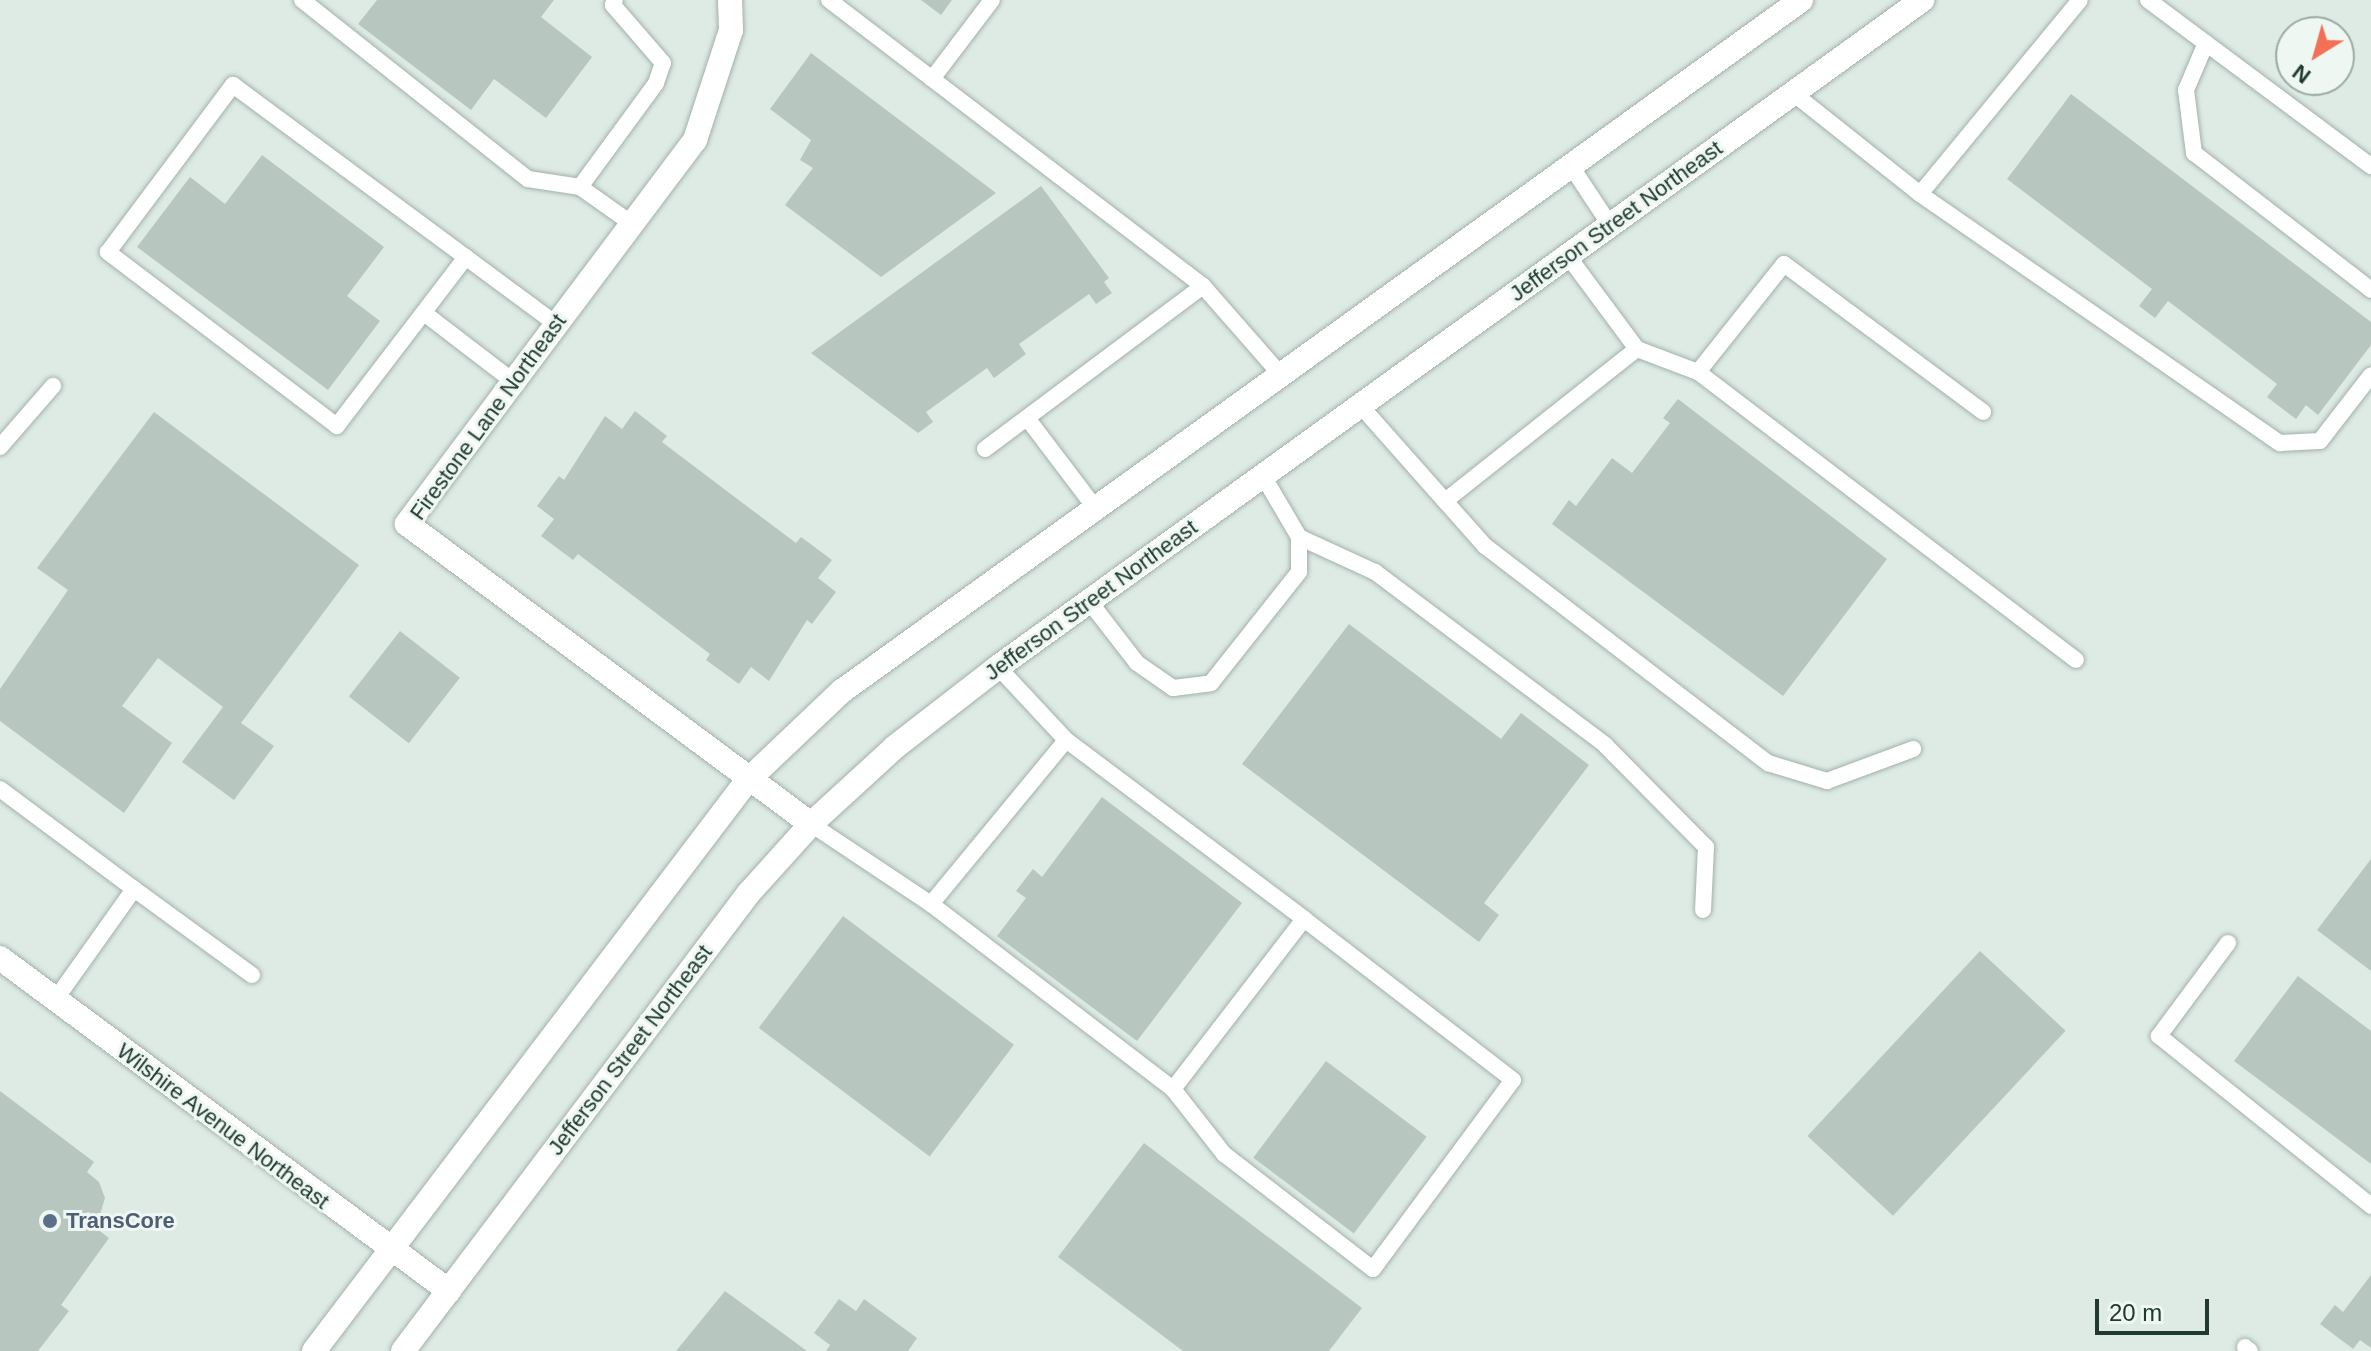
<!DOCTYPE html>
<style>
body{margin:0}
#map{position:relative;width:2371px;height:1351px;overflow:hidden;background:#deeae4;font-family:Helvetica,sans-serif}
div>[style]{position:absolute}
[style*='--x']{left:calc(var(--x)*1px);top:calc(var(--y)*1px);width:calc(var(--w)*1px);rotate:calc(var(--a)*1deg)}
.building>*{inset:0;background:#b7c7c0;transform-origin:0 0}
.roads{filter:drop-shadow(0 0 2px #a1b1ab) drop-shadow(0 0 2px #a1b1ab)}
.lane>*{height:16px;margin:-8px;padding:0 8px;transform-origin:8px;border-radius:8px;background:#fff}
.street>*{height:24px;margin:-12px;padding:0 12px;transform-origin:12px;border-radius:12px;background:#fff}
.secondary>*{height:24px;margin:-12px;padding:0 12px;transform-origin:12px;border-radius:12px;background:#fff}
.dots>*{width:22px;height:22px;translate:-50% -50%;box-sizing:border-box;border:4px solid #eef7f2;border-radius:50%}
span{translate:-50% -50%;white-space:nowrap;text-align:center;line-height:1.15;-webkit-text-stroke:6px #eef7f2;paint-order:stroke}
.street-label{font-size:22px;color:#203931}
.service-label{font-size:22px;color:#4e5e75;font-weight:700}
.left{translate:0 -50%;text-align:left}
.north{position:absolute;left:2275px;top:16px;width:80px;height:80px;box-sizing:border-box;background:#eef7f2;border:2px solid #9caba5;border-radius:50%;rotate:217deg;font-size:22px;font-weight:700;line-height:32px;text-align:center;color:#203931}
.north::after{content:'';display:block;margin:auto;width:28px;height:36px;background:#f27054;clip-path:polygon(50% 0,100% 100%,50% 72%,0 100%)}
.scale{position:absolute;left:2095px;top:1299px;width:114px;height:36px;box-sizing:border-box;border:4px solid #203931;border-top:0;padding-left:10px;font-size:24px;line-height:28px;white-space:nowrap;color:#203931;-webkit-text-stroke:6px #eef7f2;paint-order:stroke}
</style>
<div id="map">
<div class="building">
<div style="clip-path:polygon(377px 0,554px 0,541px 17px,592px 57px,546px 118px,494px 79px,471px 110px,358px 24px)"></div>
<div style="clip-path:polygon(921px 0,952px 0,941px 15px)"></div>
<div style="clip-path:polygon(811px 53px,996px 193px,881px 277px,785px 205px,813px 168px,800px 160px,811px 140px,770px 109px)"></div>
<div style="clip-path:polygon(2071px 94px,2371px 322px,2371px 345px,2318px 415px,2306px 405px,2296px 419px,2267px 397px,2277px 384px,2168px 301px,2155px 318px,2139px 306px,2152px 289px,2007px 179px)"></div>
<div style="clip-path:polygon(262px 155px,384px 247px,347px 296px,380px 321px,328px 390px,137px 247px,190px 177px,225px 204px)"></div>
<div style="clip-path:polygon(1041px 186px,1109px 278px,1104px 282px,1112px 293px,1096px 304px,1089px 294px,1019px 344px,1026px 354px,994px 378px,987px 368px,926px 412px,933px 422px,918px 433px,811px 353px)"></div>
<div style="clip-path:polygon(1678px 399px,1887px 559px,1783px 696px,1552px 524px,1569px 500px,1576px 506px,1612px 458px,1632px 473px,1670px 423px,1663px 418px)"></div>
<div style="clip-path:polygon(635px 411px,667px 436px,662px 442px,736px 498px,796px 543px,801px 537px,832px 560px,818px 578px,836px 592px,812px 624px,807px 620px,769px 681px,751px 667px,739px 684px,706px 660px,710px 654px,578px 554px,573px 560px,541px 536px,554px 519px,537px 506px,559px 476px,564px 480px,605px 416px,622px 429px)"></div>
<div style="clip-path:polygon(154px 412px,359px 565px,241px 723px,274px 746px,234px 800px,182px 762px,223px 707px,158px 658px,122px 706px,172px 743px,124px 813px,0 721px,0 689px,68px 590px,37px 568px)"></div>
<div style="clip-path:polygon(1349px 624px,1501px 739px,1521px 713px,1589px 765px,1484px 903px,1499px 915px,1479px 942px,1242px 764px)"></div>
<div style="left:400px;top:631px;width:76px;height:83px;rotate:38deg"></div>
<div style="clip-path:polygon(1102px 797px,1242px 903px,1137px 1041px,997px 936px,1026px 898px,1016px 891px,1033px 869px,1042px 877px)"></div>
<div style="clip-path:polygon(2371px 859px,2371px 971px,2317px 930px)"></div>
<div style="left:843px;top:916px;width:214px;height:140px;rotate:37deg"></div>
<div style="left:1980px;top:951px;width:117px;height:253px;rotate:43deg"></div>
<div style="clip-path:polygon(2298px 976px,2371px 1031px,2371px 1164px,2234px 1061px)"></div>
<div style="left:1326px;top:1061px;width:126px;height:121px;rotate:37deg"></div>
<div style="clip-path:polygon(0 1091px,94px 1162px,87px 1172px,99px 1182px,105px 1198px,96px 1228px,109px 1238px,61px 1305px,69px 1311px,38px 1351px,0 1351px)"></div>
<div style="clip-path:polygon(1144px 1143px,1362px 1308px,1329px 1351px,1183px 1351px,1058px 1257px)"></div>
<div style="clip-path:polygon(2371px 1275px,2371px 1348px,2360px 1340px,2353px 1349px,2320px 1324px,2335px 1305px,2343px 1312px)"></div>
<div style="clip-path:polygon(725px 1291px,807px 1351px,676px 1351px)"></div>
<div style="clip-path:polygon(839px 1299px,856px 1311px,864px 1299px,917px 1338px,908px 1351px,826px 1351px,830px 1345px,814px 1333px)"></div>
</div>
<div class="roads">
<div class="lane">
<div style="--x:302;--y:0;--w:288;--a:38.4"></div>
<div style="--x:528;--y:179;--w:53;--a:8.7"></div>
<div style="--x:580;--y:187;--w:64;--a:35.4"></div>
<div style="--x:829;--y:0;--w:471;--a:37.4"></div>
<div style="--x:1203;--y:286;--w:118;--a:48.8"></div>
<div style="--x:2148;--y:0;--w:278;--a:36.7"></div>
<div style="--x:2206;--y:43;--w:51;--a:113.1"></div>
<div style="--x:2186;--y:90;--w:64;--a:82.8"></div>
<div style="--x:2194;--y:153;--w:224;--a:37.7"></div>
<div style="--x:932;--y:79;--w:99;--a:-52.8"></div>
<div style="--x:1793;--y:93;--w:162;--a:38.5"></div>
<div style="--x:1920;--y:194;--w:251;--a:-50.5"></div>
<div style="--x:1571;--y:166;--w:71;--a:56.5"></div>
<div style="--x:580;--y:187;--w:129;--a:-53.8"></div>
<div style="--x:656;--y:83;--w:21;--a:-71"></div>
<div style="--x:663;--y:63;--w:77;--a:-130.8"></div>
<div style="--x:613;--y:5;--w:5;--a:-68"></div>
<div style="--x:1920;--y:194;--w:438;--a:34.7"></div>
<div style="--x:2280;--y:443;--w:40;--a:-2.9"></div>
<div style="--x:2320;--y:441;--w:83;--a:-52.3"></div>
<div style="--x:466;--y:257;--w:213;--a:127.4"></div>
<div style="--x:337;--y:426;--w:288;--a:-142.8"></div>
<div style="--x:108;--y:252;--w:209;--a:-53.2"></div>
<div style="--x:233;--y:85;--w:402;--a:36.5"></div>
<div style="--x:424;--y:313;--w:113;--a:37.5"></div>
<div style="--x:1637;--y:349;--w:65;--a:20.7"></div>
<div style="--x:1698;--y:372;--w:138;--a:-51.5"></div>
<div style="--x:1784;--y:264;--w:248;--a:36.6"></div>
<div style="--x:1698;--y:372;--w:475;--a:37.3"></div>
<div style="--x:1360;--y:405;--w:128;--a:48.5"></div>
<div style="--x:1445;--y:501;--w:245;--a:-38.4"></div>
<div style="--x:1637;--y:349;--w:116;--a:-126.6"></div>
<div style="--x:1027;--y:418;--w:114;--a:52.8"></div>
<div style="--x:0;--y:447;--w:81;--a:-49"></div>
<div style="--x:985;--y:449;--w:272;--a:-36.8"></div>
<div style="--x:1445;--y:501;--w:60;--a:48.4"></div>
<div style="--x:1485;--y:546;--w:357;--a:37.5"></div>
<div style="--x:1768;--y:763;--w:62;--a:17"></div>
<div style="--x:1827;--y:781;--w:92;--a:-20.4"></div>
<div style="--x:1299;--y:537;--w:84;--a:24.7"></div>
<div style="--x:1375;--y:572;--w:288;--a:36.9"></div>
<div style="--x:1605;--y:745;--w:144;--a:45.3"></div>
<div style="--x:1706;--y:847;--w:63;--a:92.7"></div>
<div style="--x:1089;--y:601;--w:78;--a:52.3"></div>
<div style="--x:1137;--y:663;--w:44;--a:34.8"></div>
<div style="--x:1173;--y:688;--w:38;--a:-7"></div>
<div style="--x:1211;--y:683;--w:142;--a:-51.6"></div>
<div style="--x:1299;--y:572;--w:35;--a:-90"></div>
<div style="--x:1299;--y:537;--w:71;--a:-120.5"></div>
<div style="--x:998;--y:667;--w:100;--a:47"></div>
<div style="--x:1066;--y:740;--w:298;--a:36.9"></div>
<div style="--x:1304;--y:919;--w:215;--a:127.6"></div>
<div style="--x:0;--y:789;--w:167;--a:36.7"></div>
<div style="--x:134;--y:889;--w:136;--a:125.4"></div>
<div style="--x:811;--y:824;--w:144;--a:33.7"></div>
<div style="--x:931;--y:904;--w:305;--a:37.4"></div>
<div style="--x:1173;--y:1089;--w:83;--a:51.9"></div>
<div style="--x:1224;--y:1154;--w:188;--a:37.7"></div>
<div style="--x:1373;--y:1269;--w:235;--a:-53.5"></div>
<div style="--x:1513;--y:1080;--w:264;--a:-142.4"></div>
<div style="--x:134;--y:889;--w:146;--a:36.1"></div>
<div style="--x:931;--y:904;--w:212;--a:-50.5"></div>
<div style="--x:2228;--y:943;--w:116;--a:126.6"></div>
<div style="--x:2159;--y:1036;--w:272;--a:38.7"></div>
<div style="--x:2245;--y:1347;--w:6;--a:39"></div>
</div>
<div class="street">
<div style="--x:730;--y:0;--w:30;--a:88"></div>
<div style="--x:731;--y:30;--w:116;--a:108.1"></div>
<div style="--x:695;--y:140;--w:480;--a:126.9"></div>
<div style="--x:407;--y:524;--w:503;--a:36.6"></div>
</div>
<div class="secondary">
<div style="--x:0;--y:958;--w:559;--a:36.56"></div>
<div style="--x:314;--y:1351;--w:716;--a:-52.78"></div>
<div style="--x:747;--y:781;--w:131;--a:-43.5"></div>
<div style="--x:842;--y:691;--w:1182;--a:-35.77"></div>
<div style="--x:403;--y:1351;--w:573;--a:-52.95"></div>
<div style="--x:748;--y:894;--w:94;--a:-48"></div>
<div style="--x:811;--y:824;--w:114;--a:-42.5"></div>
<div style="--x:895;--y:747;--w:130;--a:-37.8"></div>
<div style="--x:998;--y:667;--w:1140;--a:-35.82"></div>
</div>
</div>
<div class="dots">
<div style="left:50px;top:1221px;background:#5c6f8a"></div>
</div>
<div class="street-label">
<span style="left:1616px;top:221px;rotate:-36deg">Jefferson Street Northeast</span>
<span style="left:488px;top:417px;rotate:-54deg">Firestone Lane Northeast</span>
<span style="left:1091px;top:600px;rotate:-36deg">Jefferson Street Northeast</span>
<span style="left:630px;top:1050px;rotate:-53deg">Jefferson Street Northeast</span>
<span style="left:223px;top:1126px;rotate:37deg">Wilshire Avenue Northeast</span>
</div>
<div class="service-label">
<span class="left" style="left:66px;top:1221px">TransCore</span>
</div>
<div class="north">N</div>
<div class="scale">20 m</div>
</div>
